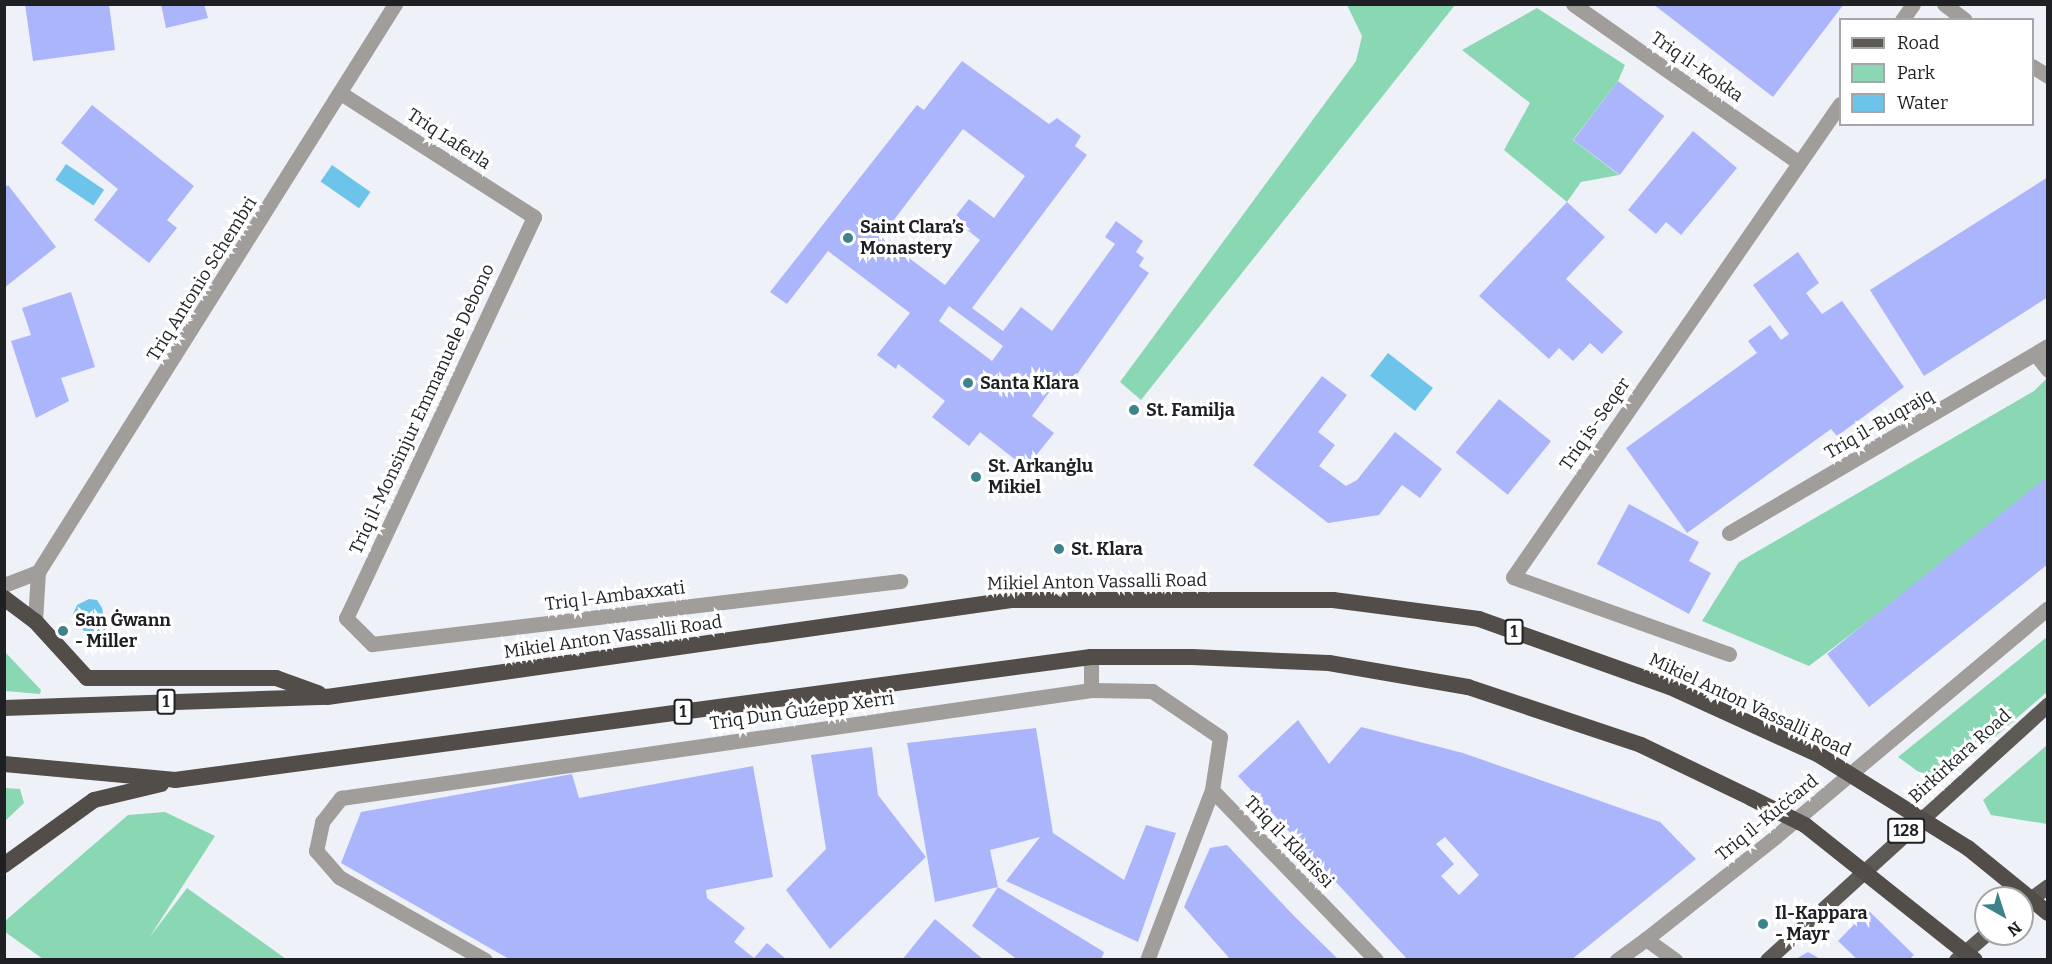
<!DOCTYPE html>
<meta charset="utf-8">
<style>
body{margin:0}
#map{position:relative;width:2052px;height:964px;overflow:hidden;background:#eff1f9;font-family:Bitter,serif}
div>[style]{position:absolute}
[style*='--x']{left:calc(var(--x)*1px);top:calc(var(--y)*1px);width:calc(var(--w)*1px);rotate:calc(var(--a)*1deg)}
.green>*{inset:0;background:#8ad8b3}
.water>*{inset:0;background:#6cc4eb;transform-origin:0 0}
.building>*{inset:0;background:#abb5fc;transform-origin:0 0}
.minor>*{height:15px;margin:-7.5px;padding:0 7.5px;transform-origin:7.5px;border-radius:7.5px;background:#a09d9b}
.primary>*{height:15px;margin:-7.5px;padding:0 7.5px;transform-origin:7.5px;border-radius:7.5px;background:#5d5955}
.trunk>*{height:16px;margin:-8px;padding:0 8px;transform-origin:8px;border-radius:8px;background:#524d49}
.trunk-bridge>*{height:16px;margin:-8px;padding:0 8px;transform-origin:8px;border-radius:8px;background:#524d49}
.dots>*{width:16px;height:16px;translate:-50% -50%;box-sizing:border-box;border:3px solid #fff;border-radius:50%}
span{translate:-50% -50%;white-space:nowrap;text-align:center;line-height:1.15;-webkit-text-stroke:6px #fff;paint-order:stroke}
.shield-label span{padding:2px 4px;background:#fff;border:2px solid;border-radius:4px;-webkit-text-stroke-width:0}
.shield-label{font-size:16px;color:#1f2023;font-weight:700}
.street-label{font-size:18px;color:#1f2023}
.poi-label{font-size:18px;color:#1f2023;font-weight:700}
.left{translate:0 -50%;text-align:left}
.frame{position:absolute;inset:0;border:6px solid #1f2023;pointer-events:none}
.legend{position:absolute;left:1839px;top:18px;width:195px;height:108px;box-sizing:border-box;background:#fff;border:2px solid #a5a6a7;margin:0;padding:8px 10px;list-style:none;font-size:18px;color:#1f2023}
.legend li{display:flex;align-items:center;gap:12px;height:30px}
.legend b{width:30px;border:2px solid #a5a6a7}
.north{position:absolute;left:1974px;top:886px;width:60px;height:60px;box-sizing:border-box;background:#fff;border:2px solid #a5a6a7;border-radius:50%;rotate:141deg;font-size:16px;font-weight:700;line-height:24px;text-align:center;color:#1f2023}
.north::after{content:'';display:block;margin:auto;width:21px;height:27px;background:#3c838c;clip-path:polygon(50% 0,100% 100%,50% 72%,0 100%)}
</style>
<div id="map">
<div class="green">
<div style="clip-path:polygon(1347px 5px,1455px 5px,1141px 400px,1120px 382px,1356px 61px,1362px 36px)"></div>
<div style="clip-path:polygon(1537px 8px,1625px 65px,1618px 81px,1573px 140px,1619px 175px,1581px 182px,1567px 202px,1504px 150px,1530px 103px,1462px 50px)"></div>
<div style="clip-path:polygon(2047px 378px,2047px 486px,1809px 666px,1702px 621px,1739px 562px,2034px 391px)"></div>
<div style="clip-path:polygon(2047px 637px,2047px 692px,1938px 786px,1898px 757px)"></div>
<div style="clip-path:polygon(5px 652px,41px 690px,40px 694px,5px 691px)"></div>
<div style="clip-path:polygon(2047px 745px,2047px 824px,1991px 815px,1983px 800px)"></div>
<div style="clip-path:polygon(5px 788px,20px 789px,24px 803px,5px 821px)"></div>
<div style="clip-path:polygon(165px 812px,215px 836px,149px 938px,187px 888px,286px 959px,43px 959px,5px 932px,5px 921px,128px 815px)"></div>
</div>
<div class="water">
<div style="left:66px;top:164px;width:46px;height:19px;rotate:34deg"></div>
<div style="left:332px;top:165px;width:47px;height:20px;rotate:35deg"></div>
<div style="left:1388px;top:353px;width:57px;height:29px;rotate:38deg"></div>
<div style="clip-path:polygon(89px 599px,97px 600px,102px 608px,109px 642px,98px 645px,78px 625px,73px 614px,77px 605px)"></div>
</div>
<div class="building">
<div style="clip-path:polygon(25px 4px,109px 4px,115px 50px,33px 61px)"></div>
<div style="clip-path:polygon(161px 4px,204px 4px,208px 18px,166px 28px)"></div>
<div style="clip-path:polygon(1653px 4px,1844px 4px,1773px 97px)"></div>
<div style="clip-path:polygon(evenodd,962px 61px,1049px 124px,1057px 118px,1081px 136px,1075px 146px,1087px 155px,972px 308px,1003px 331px,1021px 307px,1052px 331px,1115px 244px,1105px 237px,1116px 221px,1143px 241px,1136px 252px,1144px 258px,1139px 266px,1149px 273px,1068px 387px,1058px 380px,1032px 416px,1054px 433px,1026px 468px,980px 432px,969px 446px,932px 417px,945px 401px,898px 364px,896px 369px,877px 355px,910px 313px,828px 251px,787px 304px,770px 292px,917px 105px,924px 110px,962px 61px,963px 129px,1025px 176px,994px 218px,969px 199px,953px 219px,980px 240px,945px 285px,881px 237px,963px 129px,962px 61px,949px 306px,1003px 346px,992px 361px,939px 321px,949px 306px)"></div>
<div style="left:1618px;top:81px;width:58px;height:74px;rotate:37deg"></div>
<div style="clip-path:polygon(92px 105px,194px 186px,167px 220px,177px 228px,149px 263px,94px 220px,118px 189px,61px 143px)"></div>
<div style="clip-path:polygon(1693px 131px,1737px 168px,1681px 235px,1666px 222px,1656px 234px,1628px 210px)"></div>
<div style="clip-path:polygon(2048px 177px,2048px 297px,1924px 376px,1870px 290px)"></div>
<div style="clip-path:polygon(8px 185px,56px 247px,4px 288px,4px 188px)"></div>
<div style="clip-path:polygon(1567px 202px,1605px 237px,1566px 279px,1623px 332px,1602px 354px,1590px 343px,1573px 361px,1559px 348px,1549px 359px,1479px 296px)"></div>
<div style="clip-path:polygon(1798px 252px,1819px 283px,1806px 293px,1822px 314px,1842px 301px,1904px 387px,1837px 436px,1831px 429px,1687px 533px,1626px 448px,1757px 353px,1748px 341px,1770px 325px,1781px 340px,1789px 334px,1753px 285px)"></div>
<div style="clip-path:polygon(71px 292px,95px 367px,61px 378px,69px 401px,36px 418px,11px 341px,31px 335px,22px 308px)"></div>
<div style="clip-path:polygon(1322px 376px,1347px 395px,1318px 432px,1335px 445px,1319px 466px,1346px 486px,1357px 480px,1395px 432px,1442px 469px,1420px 498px,1402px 485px,1379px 515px,1328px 523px,1253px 465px)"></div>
<div style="left:1499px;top:399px;width:67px;height:69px;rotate:39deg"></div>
<div style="clip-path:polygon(2048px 476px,2048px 564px,1869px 707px,1827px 654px)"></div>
<div style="clip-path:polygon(1629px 504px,1699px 542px,1689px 561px,1711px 573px,1689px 614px,1597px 564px)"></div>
<div style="clip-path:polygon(evenodd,1298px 720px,1329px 764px,1361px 727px,1463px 753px,1660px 822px,1696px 859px,1571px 960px,1408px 960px,1238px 776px,1298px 720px,1445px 837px,1479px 875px,1459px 895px,1441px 876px,1454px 864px,1436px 844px,1445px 837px)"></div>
<div style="clip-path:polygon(1036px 728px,1053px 833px,1124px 880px,1146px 825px,1176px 833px,1138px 942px,1006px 881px,1040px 837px,990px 850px,998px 887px,1104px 952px,1101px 960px,1018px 960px,972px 926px,998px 887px,935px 902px,907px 743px)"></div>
<div style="clip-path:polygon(872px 747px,878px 795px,926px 857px,830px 949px,786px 890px,826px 849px,811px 755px)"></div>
<div style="clip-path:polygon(753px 766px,773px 877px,706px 890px,707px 898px,745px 928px,734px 942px,754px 958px,767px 943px,787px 960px,511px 960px,341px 863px,361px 812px,572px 774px,579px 798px)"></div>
<div style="clip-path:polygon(1227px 845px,1295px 917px,1339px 960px,1231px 960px,1184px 907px,1210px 848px)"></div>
<div style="clip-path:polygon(1868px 910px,1914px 955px,1909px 960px,1858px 960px,1838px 941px)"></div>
<div style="clip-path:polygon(935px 919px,984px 960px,902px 960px)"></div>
<div style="clip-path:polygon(1808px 952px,1822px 960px,1794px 960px)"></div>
</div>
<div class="minor">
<div style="--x:1573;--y:4;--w:275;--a:35.1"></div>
<div style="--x:1944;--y:4;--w:26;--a:37"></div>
<div style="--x:1902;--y:20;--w:19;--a:-55"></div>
<div style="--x:2032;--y:66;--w:19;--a:32"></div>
<div style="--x:342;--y:94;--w:228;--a:32.6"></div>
<div style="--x:534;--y:217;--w:443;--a:115.1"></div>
<div style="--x:346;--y:618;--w:37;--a:45"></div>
<div style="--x:372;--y:644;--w:532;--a:-6.8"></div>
<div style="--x:2036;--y:355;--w:19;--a:51"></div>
<div style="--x:1729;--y:533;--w:370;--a:-30.4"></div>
<div style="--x:4;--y:585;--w:36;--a:-21"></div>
<div style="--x:35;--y:621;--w:49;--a:-86.5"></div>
<div style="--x:38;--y:572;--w:671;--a:-57.85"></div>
<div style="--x:1729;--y:654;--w:229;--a:-160.4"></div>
<div style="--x:1513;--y:577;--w:575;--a:-55.34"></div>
<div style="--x:1091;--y:657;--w:33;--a:90"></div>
<div style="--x:1212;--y:790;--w:236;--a:46"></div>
<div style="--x:1646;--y:939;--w:164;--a:-38.3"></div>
<div style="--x:1775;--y:837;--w:356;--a:-40"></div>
<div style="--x:485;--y:960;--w:168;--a:-150.4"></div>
<div style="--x:339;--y:877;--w:35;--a:-131"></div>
<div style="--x:316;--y:851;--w:30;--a:-78"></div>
<div style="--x:322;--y:822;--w:31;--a:-52"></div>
<div style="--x:341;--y:798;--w:758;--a:-8.19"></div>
<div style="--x:1091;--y:690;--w:61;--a:0.9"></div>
<div style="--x:1152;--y:691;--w:82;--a:34.1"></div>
<div style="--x:1220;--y:737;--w:54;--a:98.6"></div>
<div style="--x:1212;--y:790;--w:182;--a:110.9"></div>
<div style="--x:1617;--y:960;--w:36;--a:-36"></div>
<div style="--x:1646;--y:939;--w:36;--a:36"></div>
</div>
<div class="primary">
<div style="--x:2022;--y:905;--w:32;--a:-36"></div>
<div style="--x:1767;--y:960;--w:380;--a:-42.3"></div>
<div style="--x:1956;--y:960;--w:40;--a:-41"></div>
</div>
<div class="trunk">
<div style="--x:4;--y:598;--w:39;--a:37"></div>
<div style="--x:35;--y:621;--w:77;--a:47.6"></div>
<div style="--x:87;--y:678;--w:189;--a:0"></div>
<div style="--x:276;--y:678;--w:45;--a:19.7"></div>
<div style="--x:4;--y:708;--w:323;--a:-2"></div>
<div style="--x:327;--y:697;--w:691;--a:-8.07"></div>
<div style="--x:1011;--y:600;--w:322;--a:0"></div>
<div style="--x:1333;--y:600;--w:147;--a:7.4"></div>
<div style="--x:1479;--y:619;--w:203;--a:19.6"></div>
<div style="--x:1670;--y:687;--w:164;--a:24.5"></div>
<div style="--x:4;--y:764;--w:172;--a:5.3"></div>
<div style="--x:175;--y:780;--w:924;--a:-7.65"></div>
<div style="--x:1091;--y:657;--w:101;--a:0"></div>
<div style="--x:1192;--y:657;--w:137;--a:2.5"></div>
<div style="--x:1329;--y:663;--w:141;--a:9.8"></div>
<div style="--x:1468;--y:687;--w:182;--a:18.5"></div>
<div style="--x:1641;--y:745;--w:122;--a:25.7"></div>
<div style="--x:4;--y:865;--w:111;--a:-35.8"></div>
<div style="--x:94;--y:800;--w:69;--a:-13.4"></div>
</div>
<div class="trunk-bridge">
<div style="--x:1819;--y:755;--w:176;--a:32"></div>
<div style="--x:1968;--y:848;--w:103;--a:39.1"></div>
<div style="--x:1751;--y:798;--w:60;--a:26.6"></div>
<div style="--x:1805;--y:825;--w:217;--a:38.5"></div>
</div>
<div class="dots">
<div style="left:848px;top:238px;background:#3c838c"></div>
<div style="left:968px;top:383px;background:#3c838c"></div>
<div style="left:1134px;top:410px;background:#3c838c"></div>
<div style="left:976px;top:477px;background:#3c838c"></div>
<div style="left:1059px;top:549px;background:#3c838c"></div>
<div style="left:63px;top:631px;background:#3c838c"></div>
<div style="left:1763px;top:924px;background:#3c838c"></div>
</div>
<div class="shield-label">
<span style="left:1514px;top:632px">1</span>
<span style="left:166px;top:702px">1</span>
<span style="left:683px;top:712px">1</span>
<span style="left:1906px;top:831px">128</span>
</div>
<div class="street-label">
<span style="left:1697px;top:67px;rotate:35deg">Triq il-Kokka</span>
<span style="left:449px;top:139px;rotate:33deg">Triq Laferla</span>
<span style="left:202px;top:279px;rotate:-58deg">Triq Antonio Schembri</span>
<span style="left:422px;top:409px;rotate:-65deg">Triq il-Monsinjur Emmanuele Debono</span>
<span style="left:1595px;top:424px;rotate:-55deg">Triq is-Seqer</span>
<span style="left:1879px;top:424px;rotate:-30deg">Triq il-Buqrajq</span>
<span style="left:1097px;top:582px;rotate:-1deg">Mikiel Anton Vassalli Road</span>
<span style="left:615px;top:596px;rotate:-7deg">Triq l-Ambaxxati</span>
<span style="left:613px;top:637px;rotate:-8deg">Mikiel Anton Vassalli Road</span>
<span style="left:1750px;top:705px;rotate:25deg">Mikiel Anton Vassalli Road</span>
<span style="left:802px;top:711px;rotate:-8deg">Triq Dun Ǵuźepp Xerri</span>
<span style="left:1960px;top:756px;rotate:-42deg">Birkirkara Road</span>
<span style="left:1767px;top:818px;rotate:-39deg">Triq il-Kuċċard</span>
<span style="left:1289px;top:842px;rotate:46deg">Triq il-Klarissi</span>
</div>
<div class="poi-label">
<span class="left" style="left:860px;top:238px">Saint Clara’s<br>Monastery</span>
<span class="left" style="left:980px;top:383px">Santa Klara</span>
<span class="left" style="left:1146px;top:410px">St. Familja</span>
<span class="left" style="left:988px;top:477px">St. Arkanġlu<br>Mikiel</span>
<span class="left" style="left:1071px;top:549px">St. Klara</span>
<span class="left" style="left:75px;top:631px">San Ġwann<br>- Miller</span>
<span class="left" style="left:1775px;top:924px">Il-Kappara<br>- Mayr</span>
</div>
<div class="frame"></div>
<ul class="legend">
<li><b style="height:8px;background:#5d5955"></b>Road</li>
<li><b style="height:16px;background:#8ad8b3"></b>Park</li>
<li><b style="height:16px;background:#6cc4eb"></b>Water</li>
</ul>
<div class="north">N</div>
</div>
